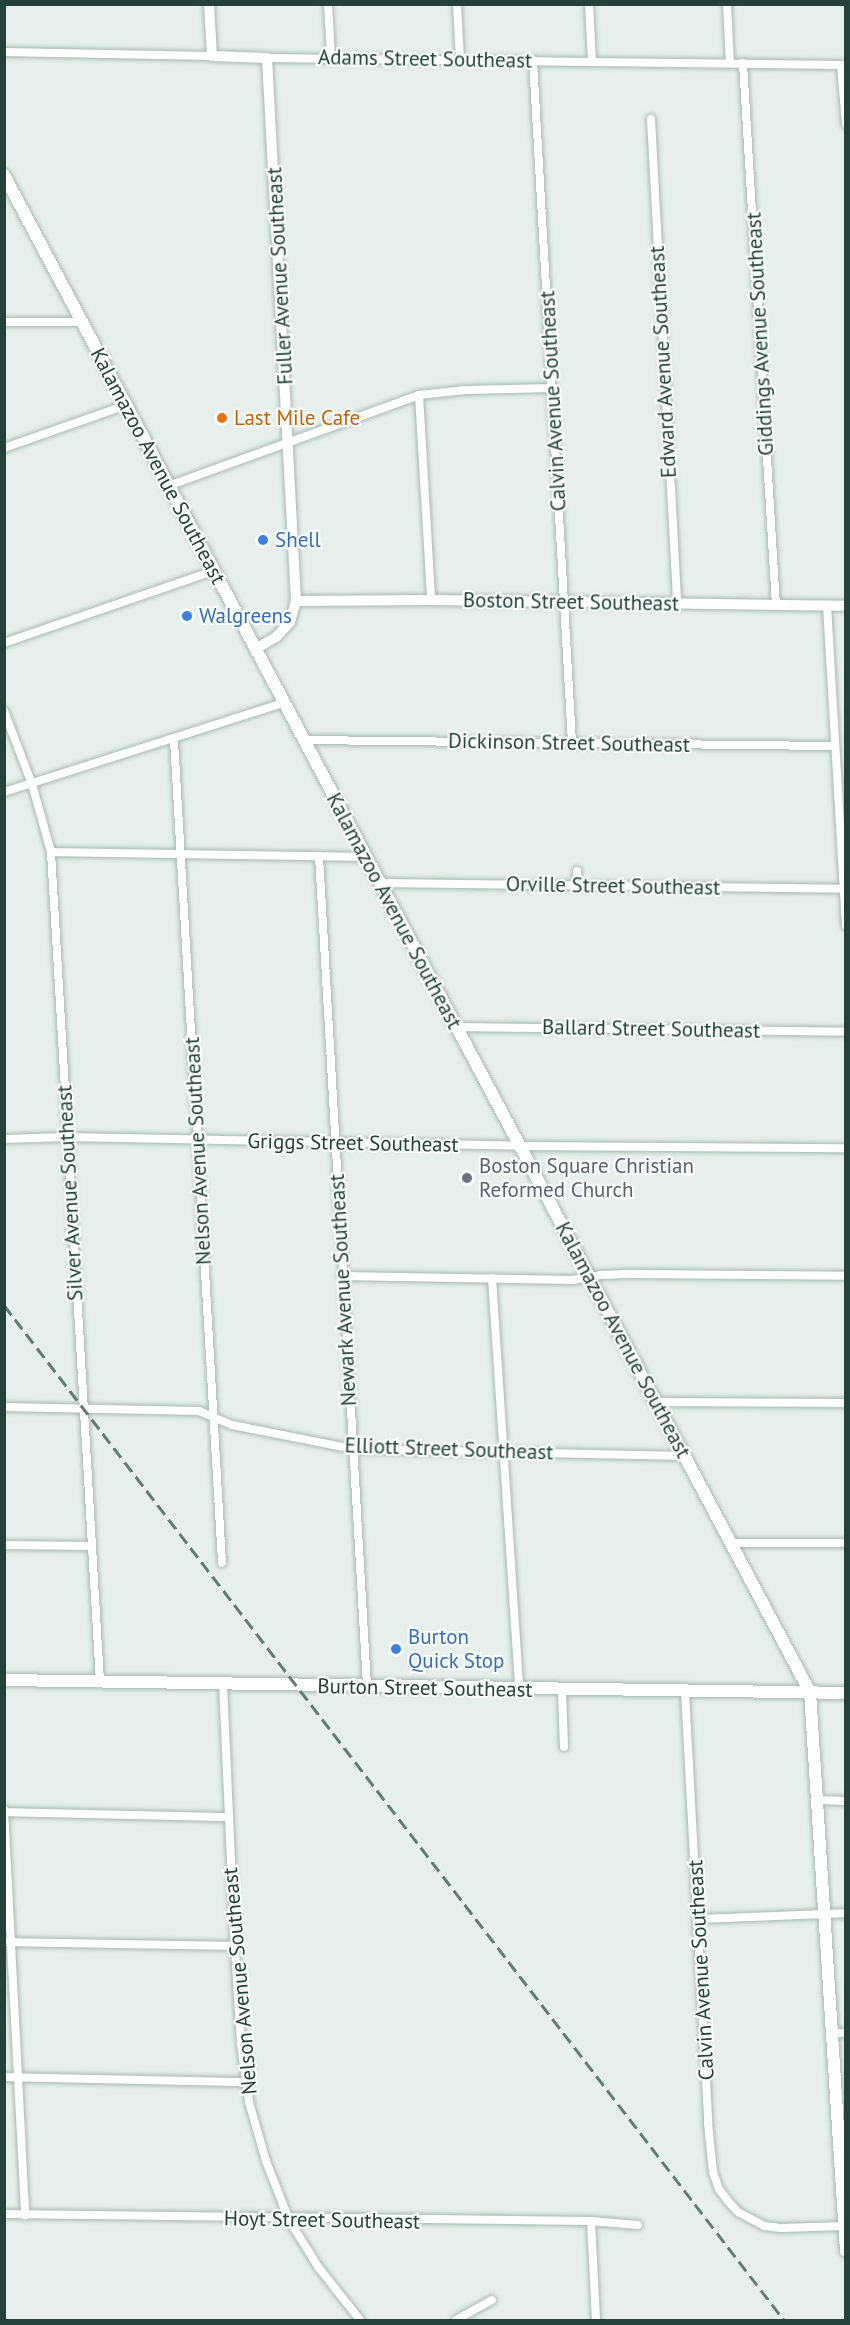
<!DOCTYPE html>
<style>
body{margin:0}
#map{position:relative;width:850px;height:2325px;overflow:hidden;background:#e6efeb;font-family:"PT Sans",sans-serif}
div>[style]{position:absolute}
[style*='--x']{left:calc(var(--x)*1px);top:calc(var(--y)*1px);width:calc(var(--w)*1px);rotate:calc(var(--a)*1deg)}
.roads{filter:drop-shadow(0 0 2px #a8b8b2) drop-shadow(0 0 2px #a8b8b2)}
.minor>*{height:8px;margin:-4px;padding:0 4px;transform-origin:4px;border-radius:4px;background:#fff}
.tertiary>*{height:10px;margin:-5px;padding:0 5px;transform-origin:5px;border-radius:5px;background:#fff}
.secondary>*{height:12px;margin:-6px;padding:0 6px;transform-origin:6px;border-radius:6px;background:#fff}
.rail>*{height:3px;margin-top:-1.5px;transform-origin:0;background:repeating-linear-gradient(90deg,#5f7d75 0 12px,transparent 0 18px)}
.dots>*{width:16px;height:16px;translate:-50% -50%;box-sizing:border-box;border:3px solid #f7fbf9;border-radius:50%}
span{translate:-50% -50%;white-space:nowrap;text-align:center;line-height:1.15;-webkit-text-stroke:4.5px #f7fbf9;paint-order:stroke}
.street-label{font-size:21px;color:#24423a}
.food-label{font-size:21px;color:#c56008}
.left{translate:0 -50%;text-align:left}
.shop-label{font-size:21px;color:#366cbe}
.worship-label{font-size:21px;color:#5b616d}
.frame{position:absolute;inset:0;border:6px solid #24423a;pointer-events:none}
</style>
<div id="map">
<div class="roads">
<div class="minor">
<div style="--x:328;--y:4;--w:54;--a:86.8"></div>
<div style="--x:457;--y:4;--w:56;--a:86.9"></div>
<div style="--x:589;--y:4;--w:58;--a:87"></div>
<div style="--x:727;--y:4;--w:59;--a:87.1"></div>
<div style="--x:4;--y:52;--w:208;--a:1.1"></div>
<div style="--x:267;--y:58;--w:579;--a:0.69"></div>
<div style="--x:533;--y:60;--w:683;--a:86.73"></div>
<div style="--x:743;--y:63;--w:543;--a:86.52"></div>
<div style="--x:841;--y:65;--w:59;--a:85.2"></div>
<div style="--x:651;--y:119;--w:486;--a:86.9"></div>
<div style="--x:4;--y:322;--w:80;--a:0"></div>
<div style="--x:419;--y:395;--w:205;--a:86.6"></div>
<div style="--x:4;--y:448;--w:129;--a:-19.4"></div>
<div style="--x:168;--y:486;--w:267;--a:-19.9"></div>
<div style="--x:419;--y:395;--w:47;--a:-6.1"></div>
<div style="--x:466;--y:390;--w:85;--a:-1.3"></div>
<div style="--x:827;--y:606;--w:320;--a:86.6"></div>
<div style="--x:4;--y:643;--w:221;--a:-19"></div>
<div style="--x:4;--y:711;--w:78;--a:69"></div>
<div style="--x:32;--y:784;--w:71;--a:74.4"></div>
<div style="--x:51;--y:852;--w:830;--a:86.62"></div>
<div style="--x:174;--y:740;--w:824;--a:86.66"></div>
<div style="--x:304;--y:740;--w:531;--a:0.65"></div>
<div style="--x:4;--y:792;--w:293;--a:-17.7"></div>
<div style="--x:51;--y:852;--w:314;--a:0.9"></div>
<div style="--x:319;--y:856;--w:832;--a:86.69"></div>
<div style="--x:577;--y:871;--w:15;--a:90"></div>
<div style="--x:380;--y:883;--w:466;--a:0.7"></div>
<div style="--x:456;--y:1027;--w:390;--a:0.7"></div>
<div style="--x:4;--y:1139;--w:63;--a:-1.8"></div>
<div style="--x:67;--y:1137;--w:453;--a:1.1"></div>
<div style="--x:520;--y:1146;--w:326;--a:0.4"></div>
<div style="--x:342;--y:1276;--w:231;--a:1"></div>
<div style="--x:573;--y:1280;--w:28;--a:-10"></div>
<div style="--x:601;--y:1275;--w:33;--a:-2"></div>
<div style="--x:634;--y:1274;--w:212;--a:0.5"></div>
<div style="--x:492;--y:1278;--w:412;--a:86.2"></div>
<div style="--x:655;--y:1402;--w:191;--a:0.3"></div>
<div style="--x:4;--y:1407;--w:195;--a:1.2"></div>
<div style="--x:199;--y:1411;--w:36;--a:23"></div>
<div style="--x:232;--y:1425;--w:123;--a:11.2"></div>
<div style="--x:353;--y:1449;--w:330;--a:1.2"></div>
<div style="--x:731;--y:1543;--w:115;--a:0"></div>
<div style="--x:4;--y:1545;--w:87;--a:0.7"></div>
<div style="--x:223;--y:1684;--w:266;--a:87.4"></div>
<div style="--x:235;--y:1950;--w:94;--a:86.3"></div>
<div style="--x:241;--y:2044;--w:59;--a:82.1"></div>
<div style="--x:249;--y:2102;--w:61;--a:73.9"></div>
<div style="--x:266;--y:2161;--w:63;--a:68.7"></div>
<div style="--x:289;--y:2220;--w:57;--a:58"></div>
<div style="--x:319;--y:2268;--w:66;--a:51.7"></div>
<div style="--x:562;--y:1690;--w:57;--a:88"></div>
<div style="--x:685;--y:1692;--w:432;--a:86.9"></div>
<div style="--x:708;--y:2123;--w:49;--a:84.2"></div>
<div style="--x:713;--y:2172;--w:18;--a:71"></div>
<div style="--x:719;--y:2189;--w:15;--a:53"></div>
<div style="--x:728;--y:2201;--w:15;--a:48"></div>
<div style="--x:738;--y:2212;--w:30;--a:28"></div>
<div style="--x:764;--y:2226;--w:17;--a:7"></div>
<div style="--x:781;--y:2228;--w:63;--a:-1.8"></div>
<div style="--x:818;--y:1800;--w:28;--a:2"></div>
<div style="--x:4;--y:1810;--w:406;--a:87"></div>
<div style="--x:4;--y:1812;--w:224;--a:1.3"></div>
<div style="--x:698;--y:1919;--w:148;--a:-2.3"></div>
<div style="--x:4;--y:1942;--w:230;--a:1"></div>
<div style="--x:832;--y:2033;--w:14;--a:0"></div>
<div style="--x:4;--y:2077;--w:241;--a:1.2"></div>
<div style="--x:4;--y:2214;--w:587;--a:0.68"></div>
<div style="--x:591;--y:2221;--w:47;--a:4.9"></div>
<div style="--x:591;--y:2221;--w:99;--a:87.1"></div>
<div style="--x:456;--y:2320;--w:41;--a:-29.1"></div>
</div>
<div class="tertiary">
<div style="--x:209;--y:4;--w:52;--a:86.7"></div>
<div style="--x:212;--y:56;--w:55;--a:2.1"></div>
<div style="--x:267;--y:58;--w:544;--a:86.94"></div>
<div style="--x:296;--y:601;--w:22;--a:106"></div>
<div style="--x:290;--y:622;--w:21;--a:133"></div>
<div style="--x:276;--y:637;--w:24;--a:150"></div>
<div style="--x:296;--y:601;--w:135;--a:-0.4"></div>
<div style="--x:431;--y:600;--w:415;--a:0.8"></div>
</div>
<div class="secondary">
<div style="--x:4;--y:175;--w:1718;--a:62.02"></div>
<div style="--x:810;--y:1692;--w:560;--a:86.32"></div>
<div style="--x:4;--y:1680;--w:842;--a:0.88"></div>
</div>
</div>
<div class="rail">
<div style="--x:4;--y:1305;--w:1280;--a:52.46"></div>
</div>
<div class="dots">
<div style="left:222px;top:418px;background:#e8710a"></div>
<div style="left:263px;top:540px;background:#3f7fe0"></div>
<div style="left:187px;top:616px;background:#3f7fe0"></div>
<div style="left:467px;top:1178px;background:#6b7280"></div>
<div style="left:396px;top:1649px;background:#3f7fe0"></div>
</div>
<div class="street-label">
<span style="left:425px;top:59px;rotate:1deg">Adams Street Southeast</span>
<span style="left:280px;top:276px;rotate:-93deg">Fuller Avenue Southeast</span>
<span style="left:760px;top:334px;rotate:-93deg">Giddings Avenue Southeast</span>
<span style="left:663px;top:362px;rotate:-93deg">Edward Avenue Southeast</span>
<span style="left:553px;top:401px;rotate:-93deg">Calvin Avenue Southeast</span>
<span style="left:158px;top:466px;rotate:62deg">Kalamazoo Avenue Southeast</span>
<span style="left:571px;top:602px;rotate:1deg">Boston Street Southeast</span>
<span style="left:569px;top:743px;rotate:1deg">Dickinson Street Southeast</span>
<span style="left:613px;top:886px;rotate:1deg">Orville Street Southeast</span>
<span style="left:394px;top:911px;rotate:62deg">Kalamazoo Avenue Southeast</span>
<span style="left:651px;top:1029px;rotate:1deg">Ballard Street Southeast</span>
<span style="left:353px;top:1143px;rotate:1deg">Griggs Street Southeast</span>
<span style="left:198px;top:1151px;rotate:-93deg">Nelson Avenue Southeast</span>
<span style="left:70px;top:1193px;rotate:-93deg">Silver Avenue Southeast</span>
<span style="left:343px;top:1290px;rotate:-93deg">Newark Avenue Southeast</span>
<span style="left:623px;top:1340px;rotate:62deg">Kalamazoo Avenue Southeast</span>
<span style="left:449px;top:1449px;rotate:2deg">Elliott Street Southeast</span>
<span style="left:425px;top:1688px;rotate:1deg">Burton Street Southeast</span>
<span style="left:701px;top:1970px;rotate:-93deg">Calvin Avenue Southeast</span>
<span style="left:240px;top:1981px;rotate:-95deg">Nelson Avenue Southeast</span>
<span style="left:322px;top:2220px;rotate:1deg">Hoyt Street Southeast</span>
</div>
<div class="food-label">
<span class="left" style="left:234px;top:418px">Last Mile Cafe</span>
</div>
<div class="shop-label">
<span class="left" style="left:275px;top:540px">Shell</span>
<span class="left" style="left:199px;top:616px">Walgreens</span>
<span class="left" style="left:408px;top:1649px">Burton<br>Quick Stop</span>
</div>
<div class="worship-label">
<span class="left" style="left:479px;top:1178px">Boston Square Christian<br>Reformed Church</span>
</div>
<div class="frame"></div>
</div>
